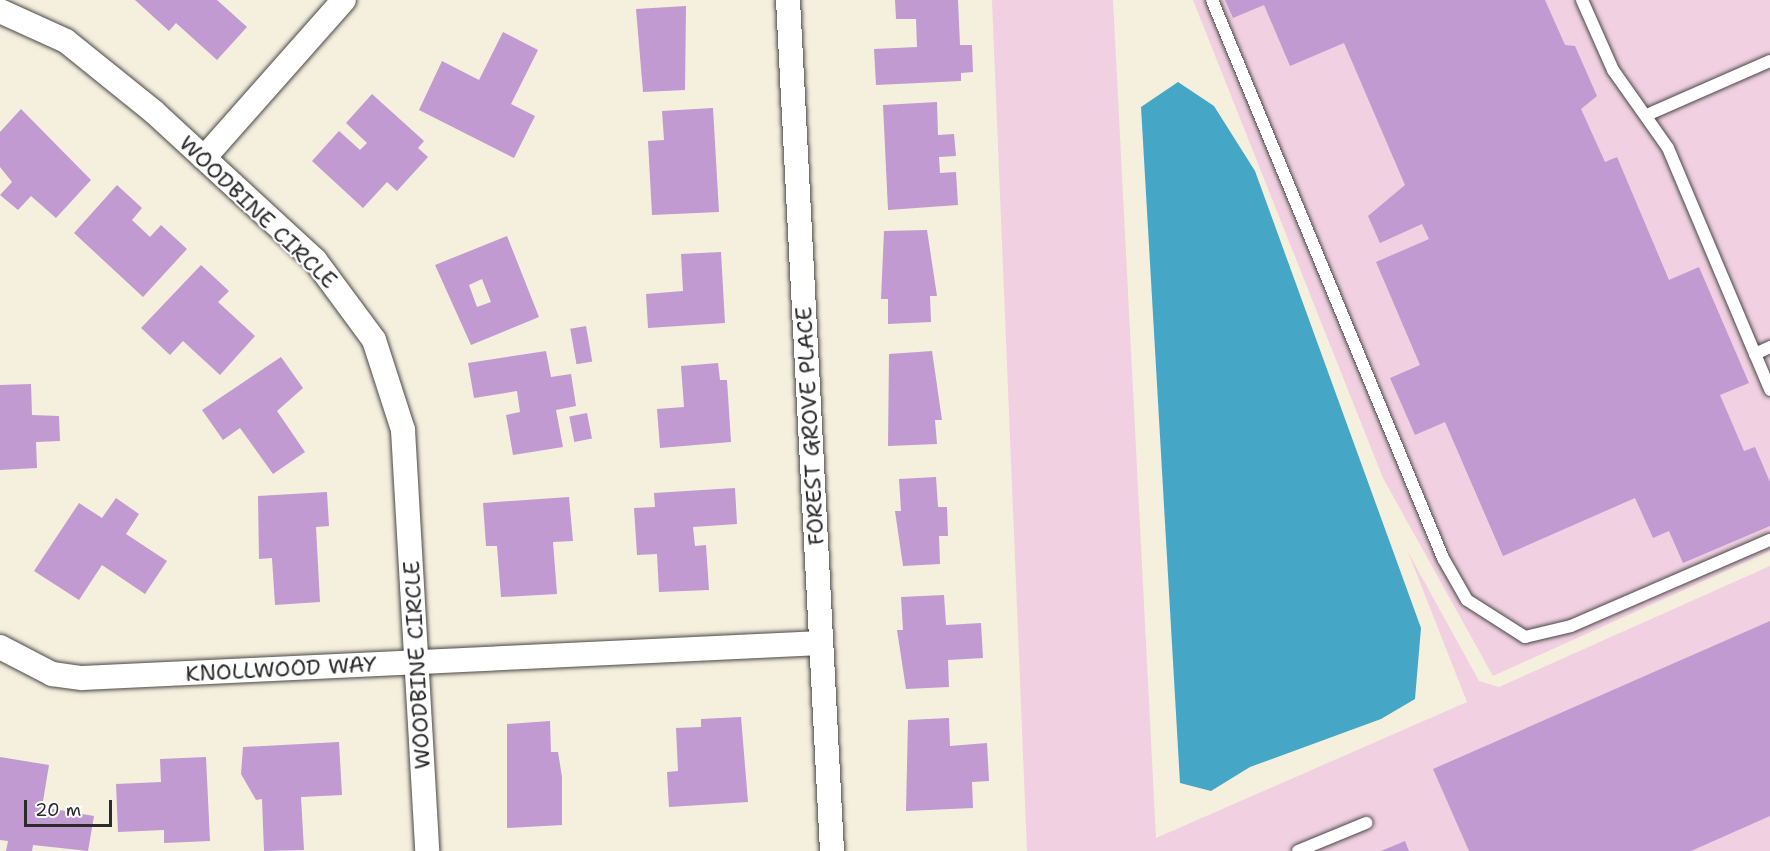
<!DOCTYPE html>
<style>
body{margin:0}
#map{position:relative;width:1770px;height:851px;overflow:hidden;background:#f5efde;font-family:"Shantell Sans",sans-serif}
div>[style]{position:absolute}
[style*='--x']{left:calc(var(--x)*1px);top:calc(var(--y)*1px);width:calc(var(--w)*1px);rotate:calc(var(--a)*1deg)}
.built>*{inset:0;background:#f1d0e2}
.water>*{inset:0;background:#45a7c5}
.building>*{inset:0;background:#c09ad1;transform-origin:0 0}
.roads{filter:drop-shadow(0 0 2px #494846) drop-shadow(0 0 2px #494846)}
.lane>*{height:12px;margin:-6px;padding:0 6px;transform-origin:6px;border-radius:6px;background:#fff}
.street>*{height:24px;margin:-12px;padding:0 12px;transform-origin:12px;border-radius:12px;background:#fff}
span{translate:-50% -50%;white-space:nowrap;text-align:center;line-height:1.15;-webkit-text-stroke:4.5px #fff;paint-order:stroke}
.street-label{font-size:22px;color:#2b2b2b}
.scale{position:absolute;left:24px;top:800px;width:88px;height:27px;box-sizing:border-box;border:3px solid #2b2b2b;border-top:0;padding-left:8px;font-size:18px;line-height:21px;white-space:nowrap;color:#2b2b2b;-webkit-text-stroke:4px #fff;paint-order:stroke}
</style>
<div id="map">
<div class="built">
<div style="clip-path:polygon(992px 0,1113px 0,1156px 838px,1467px 702px,1408px 552px,1479px 681px,1499px 687px,1770px 566px,1770px 851px,1027px 851px)"></div>
<div style="clip-path:polygon(1193px 0,1770px 0,1770px 551px,1493px 676px,1383px 478px)"></div>
</div>
<div class="water">
<div style="clip-path:polygon(1178px 82px,1214px 106px,1255px 171px,1421px 628px,1415px 699px,1381px 719px,1250px 767px,1211px 791px,1180px 783px,1141px 107px)"></div>
</div>
<div class="building">
<div style="clip-path:polygon(135px 0,217px 0,247px 27px,217px 60px,176px 23px,169px 31px)"></div>
<div style="clip-path:polygon(895px 0,958px 0,960px 45px,972px 45px,973px 72px,961px 73px,961px 81px,876px 85px,874px 49px,917px 47px,916px 19px,896px 19px)"></div>
<div style="clip-path:polygon(1225px 0,1545px 0,1565px 45px,1575px 46px,1597px 96px,1581px 109px,1605px 162px,1617px 157px,1669px 280px,1699px 267px,1749px 383px,1720px 395px,1744px 451px,1755px 447px,1770px 482px,1770px 526px,1683px 563px,1669px 531px,1653px 538px,1635px 498px,1503px 556px,1445px 422px,1415px 435px,1390px 378px,1420px 365px,1376px 262px,1429px 239px,1422px 224px,1380px 243px,1368px 216px,1405px 185px,1344px 43px,1290px 66px,1264px 5px,1233px 18px)"></div>
<div style="clip-path:polygon(686px 6px,685px 90px,643px 92px,636px 9px)"></div>
<div style="clip-path:polygon(503px 32px,538px 50px,511px 104px,535px 116px,514px 158px,419px 110px,442px 61px,479px 80px)"></div>
<div style="clip-path:polygon(372px 94px,424px 141px,418px 148px,428px 157px,397px 191px,387px 182px,363px 208px,312px 161px,339px 131px,360px 150px,367px 143px,346px 123px)"></div>
<div style="clip-path:polygon(937px 102px,938px 135px,954px 134px,956px 156px,939px 157px,940px 173px,956px 172px,958px 205px,888px 210px,883px 105px)"></div>
<div style="clip-path:polygon(713px 108px,719px 212px,652px 215px,648px 141px,664px 140px,662px 111px)"></div>
<div style="clip-path:polygon(21px 109px,91px 180px,56px 218px,31px 196px,18px 210px,0 195px,12px 182px,0 167px,0 132px)"></div>
<div style="clip-path:polygon(117px 185px,142px 208px,132px 220px,150px 237px,161px 225px,187px 249px,143px 297px,74px 233px)"></div>
<div style="clip-path:polygon(927px 230px,937px 296px,930px 296px,931px 322px,888px 324px,888px 299px,881px 299px,884px 231px)"></div>
<div style="clip-path:polygon(evenodd,507px 236px,539px 317px,471px 345px,435px 265px,507px 236px,482px 279px,491px 302px,477px 307px,469px 285px,482px 279px)"></div>
<div style="clip-path:polygon(721px 252px,725px 323px,648px 328px,646px 294px,683px 291px,681px 254px)"></div>
<div style="clip-path:polygon(201px 265px,229px 291px,218px 302px,255px 336px,220px 375px,183px 341px,170px 355px,141px 328px)"></div>
<div style="left:586px;top:326px;width:36px;height:16px;rotate:80deg"></div>
<div style="clip-path:polygon(546px 351px,551px 377px,571px 374px,576px 406px,556px 410px,563px 447px,513px 455px,506px 415px,520px 412px,517px 391px,474px 398px,468px 363px)"></div>
<div style="clip-path:polygon(932px 351px,942px 420px,935px 420px,937px 444px,888px 446px,889px 354px)"></div>
<div style="clip-path:polygon(281px 357px,303px 388px,277px 411px,305px 452px,273px 474px,240px 428px,223px 440px,202px 410px)"></div>
<div style="clip-path:polygon(718px 363px,720px 380px,727px 380px,731px 442px,660px 448px,657px 409px,684px 407px,681px 366px)"></div>
<div style="clip-path:polygon(31px 384px,32px 415px,59px 416px,60px 441px,36px 442px,37px 468px,0 470px,0 385px)"></div>
<div style="left:587px;top:413px;width:26px;height:18px;rotate:79deg"></div>
<div style="clip-path:polygon(936px 477px,938px 507px,947px 507px,948px 536px,939px 536px,940px 564px,903px 566px,895px 511px,901px 511px,899px 479px)"></div>
<div style="clip-path:polygon(735px 488px,737px 524px,693px 527px,695px 546px,706px 545px,709px 590px,659px 592px,657px 554px,637px 555px,634px 508px,655px 507px,654px 493px)"></div>
<div style="clip-path:polygon(327px 492px,329px 526px,316px 527px,320px 602px,275px 605px,272px 558px,259px 559px,258px 496px)"></div>
<div style="clip-path:polygon(569px 497px,573px 541px,553px 542px,557px 594px,501px 597px,497px 546px,486px 546px,483px 503px)"></div>
<div style="clip-path:polygon(116px 498px,139px 514px,126px 534px,167px 561px,145px 594px,102px 565px,79px 600px,34px 571px,79px 503px,102px 518px)"></div>
<div style="clip-path:polygon(944px 595px,946px 625px,981px 623px,983px 658px,948px 660px,949px 687px,906px 689px,897px 630px,903px 630px,901px 597px)"></div>
<div style="clip-path:polygon(1770px 621px,1770px 816px,1691px 851px,1469px 851px,1433px 769px)"></div>
<div style="clip-path:polygon(741px 717px,748px 802px,669px 807px,667px 772px,678px 771px,676px 728px,701px 727px,701px 719px)"></div>
<div style="clip-path:polygon(949px 718px,950px 746px,987px 743px,989px 781px,972px 782px,973px 808px,906px 811px,908px 720px)"></div>
<div style="clip-path:polygon(550px 721px,551px 752px,558px 752px,562px 777px,562px 825px,507px 828px,507px 724px)"></div>
<div style="clip-path:polygon(339px 742px,342px 795px,301px 797px,304px 850px,264px 851px,262px 799px,256px 800px,241px 774px,243px 747px)"></div>
<div style="clip-path:polygon(0 757px,49px 765px,42px 807px,94px 816px,88px 851px,33px 845px,32px 851px,6px 851px,8px 841px,0 840px)"></div>
<div style="clip-path:polygon(206px 757px,210px 841px,164px 843px,164px 830px,118px 832px,116px 784px,161px 782px,160px 759px)"></div>
<div style="clip-path:polygon(1405px 841px,1409px 851px,1381px 851px)"></div>
</div>
<div class="roads">
<div class="lane">
<div style="--x:1212;--y:0;--w:604;--a:67.51"></div>
<div style="--x:1443;--y:558;--w:48;--a:60.3"></div>
<div style="--x:1467;--y:600;--w:69;--a:32.5"></div>
<div style="--x:1525;--y:637;--w:47;--a:-13.4"></div>
<div style="--x:1571;--y:626;--w:217;--a:-23.4"></div>
<div style="--x:1582;--y:0;--w:77;--a:66.1"></div>
<div style="--x:1613;--y:70;--w:95;--a:54.8"></div>
<div style="--x:1668;--y:148;--w:224;--a:67.1"></div>
<div style="--x:1755;--y:354;--w:17;--a:-25"></div>
<div style="--x:1649;--y:114;--w:132;--a:-23.7"></div>
<div style="--x:1755;--y:354;--w:39;--a:67"></div>
<div style="--x:1298;--y:851;--w:74;--a:-22.4"></div>
</div>
<div class="street">
<div style="--x:788;--y:0;--w:852;--a:87.04"></div>
<div style="--x:0;--y:11;--w:72;--a:24.4"></div>
<div style="--x:66;--y:41;--w:113;--a:38.9"></div>
<div style="--x:154;--y:112;--w:219;--a:42.6"></div>
<div style="--x:315;--y:260;--w:99;--a:53.6"></div>
<div style="--x:374;--y:340;--w:95;--a:72.1"></div>
<div style="--x:403;--y:430;--w:422;--a:86.7"></div>
<div style="--x:204;--y:158;--w:211;--a:-48.5"></div>
<div style="--x:0;--y:647;--w:59;--a:27.4"></div>
<div style="--x:52;--y:674;--w:30;--a:8"></div>
<div style="--x:82;--y:678;--w:740;--a:-2.71"></div>
</div>
</div>
<div class="street-label">
<span style="left:258px;top:212px;rotate:44deg">WOODBINE CIRCLE</span>
<span style="left:810px;top:426px;rotate:-93deg">FOREST GROVE PLACE</span>
<span style="left:417px;top:665px;rotate:-93deg">WOODBINE CIRCLE</span>
<span style="left:281px;top:669px;rotate:-3deg">KNOLLWOOD WAY</span>
</div>
<div class="scale">20 m</div>
</div>
